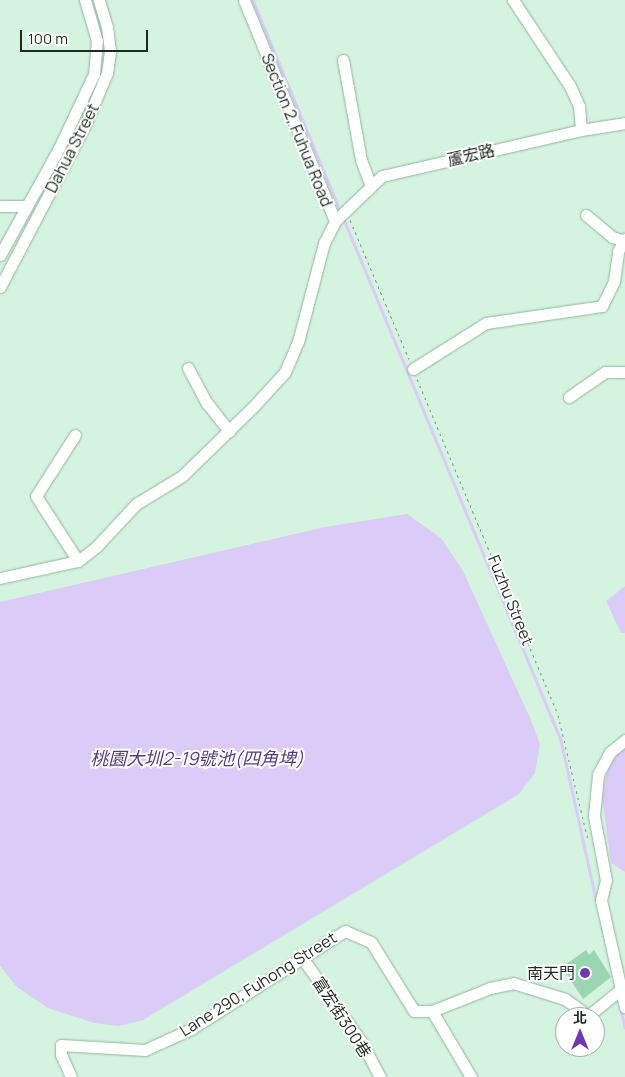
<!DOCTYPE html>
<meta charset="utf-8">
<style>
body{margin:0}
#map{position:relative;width:625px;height:1077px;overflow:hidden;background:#d4f4e0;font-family:Manrope,"Noto Sans TC",sans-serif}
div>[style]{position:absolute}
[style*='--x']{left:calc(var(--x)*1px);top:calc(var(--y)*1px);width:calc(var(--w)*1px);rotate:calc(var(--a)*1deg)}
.water>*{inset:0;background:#dacbf7}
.stream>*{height:2.5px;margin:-1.25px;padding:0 1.25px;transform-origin:1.25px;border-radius:1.25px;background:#dacbf7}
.building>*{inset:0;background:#9bd5b2}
.path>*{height:1px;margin-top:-0.5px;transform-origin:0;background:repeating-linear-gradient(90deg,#819789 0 2.5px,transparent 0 6.5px)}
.roads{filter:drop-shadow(0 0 1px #95b3a0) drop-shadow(0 0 1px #95b3a0)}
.minor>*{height:11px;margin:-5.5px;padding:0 5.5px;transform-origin:5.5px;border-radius:5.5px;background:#fff}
.dots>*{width:14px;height:14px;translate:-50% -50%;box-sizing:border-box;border:2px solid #fff;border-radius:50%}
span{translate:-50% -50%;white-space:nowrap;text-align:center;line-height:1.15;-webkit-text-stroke:4px #fff;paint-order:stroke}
.street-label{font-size:16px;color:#1e2a22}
.poi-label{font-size:16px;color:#1e2a22}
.right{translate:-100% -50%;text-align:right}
.water-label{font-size:18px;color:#563b7d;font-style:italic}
.north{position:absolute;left:555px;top:1007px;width:50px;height:50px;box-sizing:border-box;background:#fff;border:1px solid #a5aaa7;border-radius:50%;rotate:0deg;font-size:14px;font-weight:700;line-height:20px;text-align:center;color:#1e2a22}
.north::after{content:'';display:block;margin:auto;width:18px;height:22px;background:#6e39b0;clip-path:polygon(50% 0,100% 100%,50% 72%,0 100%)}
.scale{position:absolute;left:20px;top:30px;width:128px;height:22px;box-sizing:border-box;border:2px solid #1e2a22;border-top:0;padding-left:6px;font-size:15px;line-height:18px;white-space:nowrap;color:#1e2a22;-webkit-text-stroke:4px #fff;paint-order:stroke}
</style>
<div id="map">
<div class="water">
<div style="clip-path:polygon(407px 514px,441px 538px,463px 571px,530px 718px,540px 744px,535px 773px,519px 794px,143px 1020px,119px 1026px,94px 1023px,48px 1008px,17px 987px,0 966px,0 602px,325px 527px)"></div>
<div style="clip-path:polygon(625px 586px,625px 633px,621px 633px,606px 601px)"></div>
<div style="clip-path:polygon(625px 746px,625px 872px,611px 863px,602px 797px,607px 773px,617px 752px)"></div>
</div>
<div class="stream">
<div style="--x:253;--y:0;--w:227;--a:67.5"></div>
<div style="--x:343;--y:217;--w:567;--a:67.37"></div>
<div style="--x:561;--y:740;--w:163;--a:77.6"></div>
<div style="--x:621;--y:1010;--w:18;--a:77"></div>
</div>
<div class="building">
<div style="clip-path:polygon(586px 950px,589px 955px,594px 950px,611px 977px,583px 999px,562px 967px)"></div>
</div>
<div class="path">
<div style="--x:350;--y:220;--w:151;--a:67"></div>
<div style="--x:417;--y:379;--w:364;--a:67.2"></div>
<div style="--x:558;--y:715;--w:129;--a:76.5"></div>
</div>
<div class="roads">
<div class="minor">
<div style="--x:513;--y:0;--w:103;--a:56.5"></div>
<div style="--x:570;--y:86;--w:22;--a:66"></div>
<div style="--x:579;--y:106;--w:24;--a:85"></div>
<div style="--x:343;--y:60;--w:102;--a:79.8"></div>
<div style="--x:361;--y:160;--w:26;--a:69"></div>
<div style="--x:0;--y:206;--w:26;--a:0"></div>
<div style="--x:586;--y:215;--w:34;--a:40"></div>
<div style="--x:612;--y:237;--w:10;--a:17"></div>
<div style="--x:335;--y:221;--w:65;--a:-43.8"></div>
<div style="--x:382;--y:176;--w:204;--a:-13"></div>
<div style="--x:581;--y:130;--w:45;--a:-9"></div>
<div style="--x:0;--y:255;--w:122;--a:-61.1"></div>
<div style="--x:59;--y:148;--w:82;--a:-64.7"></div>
<div style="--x:94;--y:74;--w:33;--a:-85"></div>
<div style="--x:97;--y:41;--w:43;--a:-106.3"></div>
<div style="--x:0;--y:287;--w:183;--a:-62.3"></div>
<div style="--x:85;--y:125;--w:56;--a:-67.1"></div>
<div style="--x:107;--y:73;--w:22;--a:-82"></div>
<div style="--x:110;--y:51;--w:24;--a:-97"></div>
<div style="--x:107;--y:27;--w:28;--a:-107"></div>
<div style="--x:188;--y:368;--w:40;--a:62"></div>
<div style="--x:207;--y:403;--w:36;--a:52"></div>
<div style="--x:413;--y:369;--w:86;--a:-32.2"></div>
<div style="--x:486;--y:323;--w:117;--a:-8.3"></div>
<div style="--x:602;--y:306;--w:28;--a:-64"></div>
<div style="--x:614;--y:281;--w:30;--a:-82"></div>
<div style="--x:618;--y:251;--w:14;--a:-60"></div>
<div style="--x:569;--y:397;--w:44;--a:-34.8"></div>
<div style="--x:605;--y:372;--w:20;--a:0"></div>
<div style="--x:75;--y:435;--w:72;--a:122.6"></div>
<div style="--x:36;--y:496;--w:77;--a:57.1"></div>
<div style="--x:0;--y:578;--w:80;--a:-12.3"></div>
<div style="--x:78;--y:561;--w:24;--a:-38"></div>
<div style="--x:97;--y:546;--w:57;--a:-47.1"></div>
<div style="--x:136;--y:504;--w:54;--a:-31.3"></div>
<div style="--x:182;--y:476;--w:100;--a:-44.2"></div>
<div style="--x:254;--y:406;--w:46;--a:-47.6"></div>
<div style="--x:285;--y:372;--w:33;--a:-67"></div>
<div style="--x:298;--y:342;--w:102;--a:-75.3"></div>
<div style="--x:324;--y:243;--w:25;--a:-63"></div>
<div style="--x:335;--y:221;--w:239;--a:-112.4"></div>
<div style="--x:625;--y:740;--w:19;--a:141"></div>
<div style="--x:610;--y:752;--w:26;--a:118"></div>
<div style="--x:598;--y:775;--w:41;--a:95.6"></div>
<div style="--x:594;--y:816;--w:65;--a:79.4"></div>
<div style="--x:606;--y:880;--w:21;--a:104"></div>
<div style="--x:601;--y:900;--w:110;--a:77.4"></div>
<div style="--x:303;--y:959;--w:103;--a:54.9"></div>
<div style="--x:362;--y:1043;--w:38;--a:62"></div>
<div style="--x:432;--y:1011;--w:62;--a:-21.6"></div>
<div style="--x:490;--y:988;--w:24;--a:-12"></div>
<div style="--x:513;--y:983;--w:54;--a:17.1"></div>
<div style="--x:565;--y:999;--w:29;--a:36"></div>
<div style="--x:588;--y:1016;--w:43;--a:-39.3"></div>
<div style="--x:71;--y:1077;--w:24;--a:-114"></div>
<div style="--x:61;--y:1055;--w:10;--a:-90"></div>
<div style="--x:61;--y:1045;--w:84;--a:3.4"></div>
<div style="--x:145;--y:1050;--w:51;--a:-24.5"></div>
<div style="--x:191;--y:1029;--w:183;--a:-32.5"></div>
<div style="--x:345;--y:931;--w:28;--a:23"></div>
<div style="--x:371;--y:942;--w:81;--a:58.1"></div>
<div style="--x:414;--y:1011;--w:18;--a:0"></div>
<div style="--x:432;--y:1011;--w:77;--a:59.4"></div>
</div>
</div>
<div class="dots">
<div style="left:585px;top:973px;background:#6e39b0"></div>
</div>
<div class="street-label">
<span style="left:297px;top:130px;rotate:68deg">Section 2, Fuhua Road</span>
<span style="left:72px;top:148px;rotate:-63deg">Dahua Street</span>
<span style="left:471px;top:155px;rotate:-13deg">蘆宏路</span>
<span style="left:511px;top:600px;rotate:68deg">Fuzhu Street</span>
<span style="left:258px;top:984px;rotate:-32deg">Lane 290, Fuhong Street</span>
<span style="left:342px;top:1017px;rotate:57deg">富宏街300巷</span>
</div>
<div class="poi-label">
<span class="right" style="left:575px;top:973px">南天門</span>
</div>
<div class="water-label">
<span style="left:197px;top:758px">桃園大圳2-19號池(四角埤)</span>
</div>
<div class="north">北</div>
<div class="scale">100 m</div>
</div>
